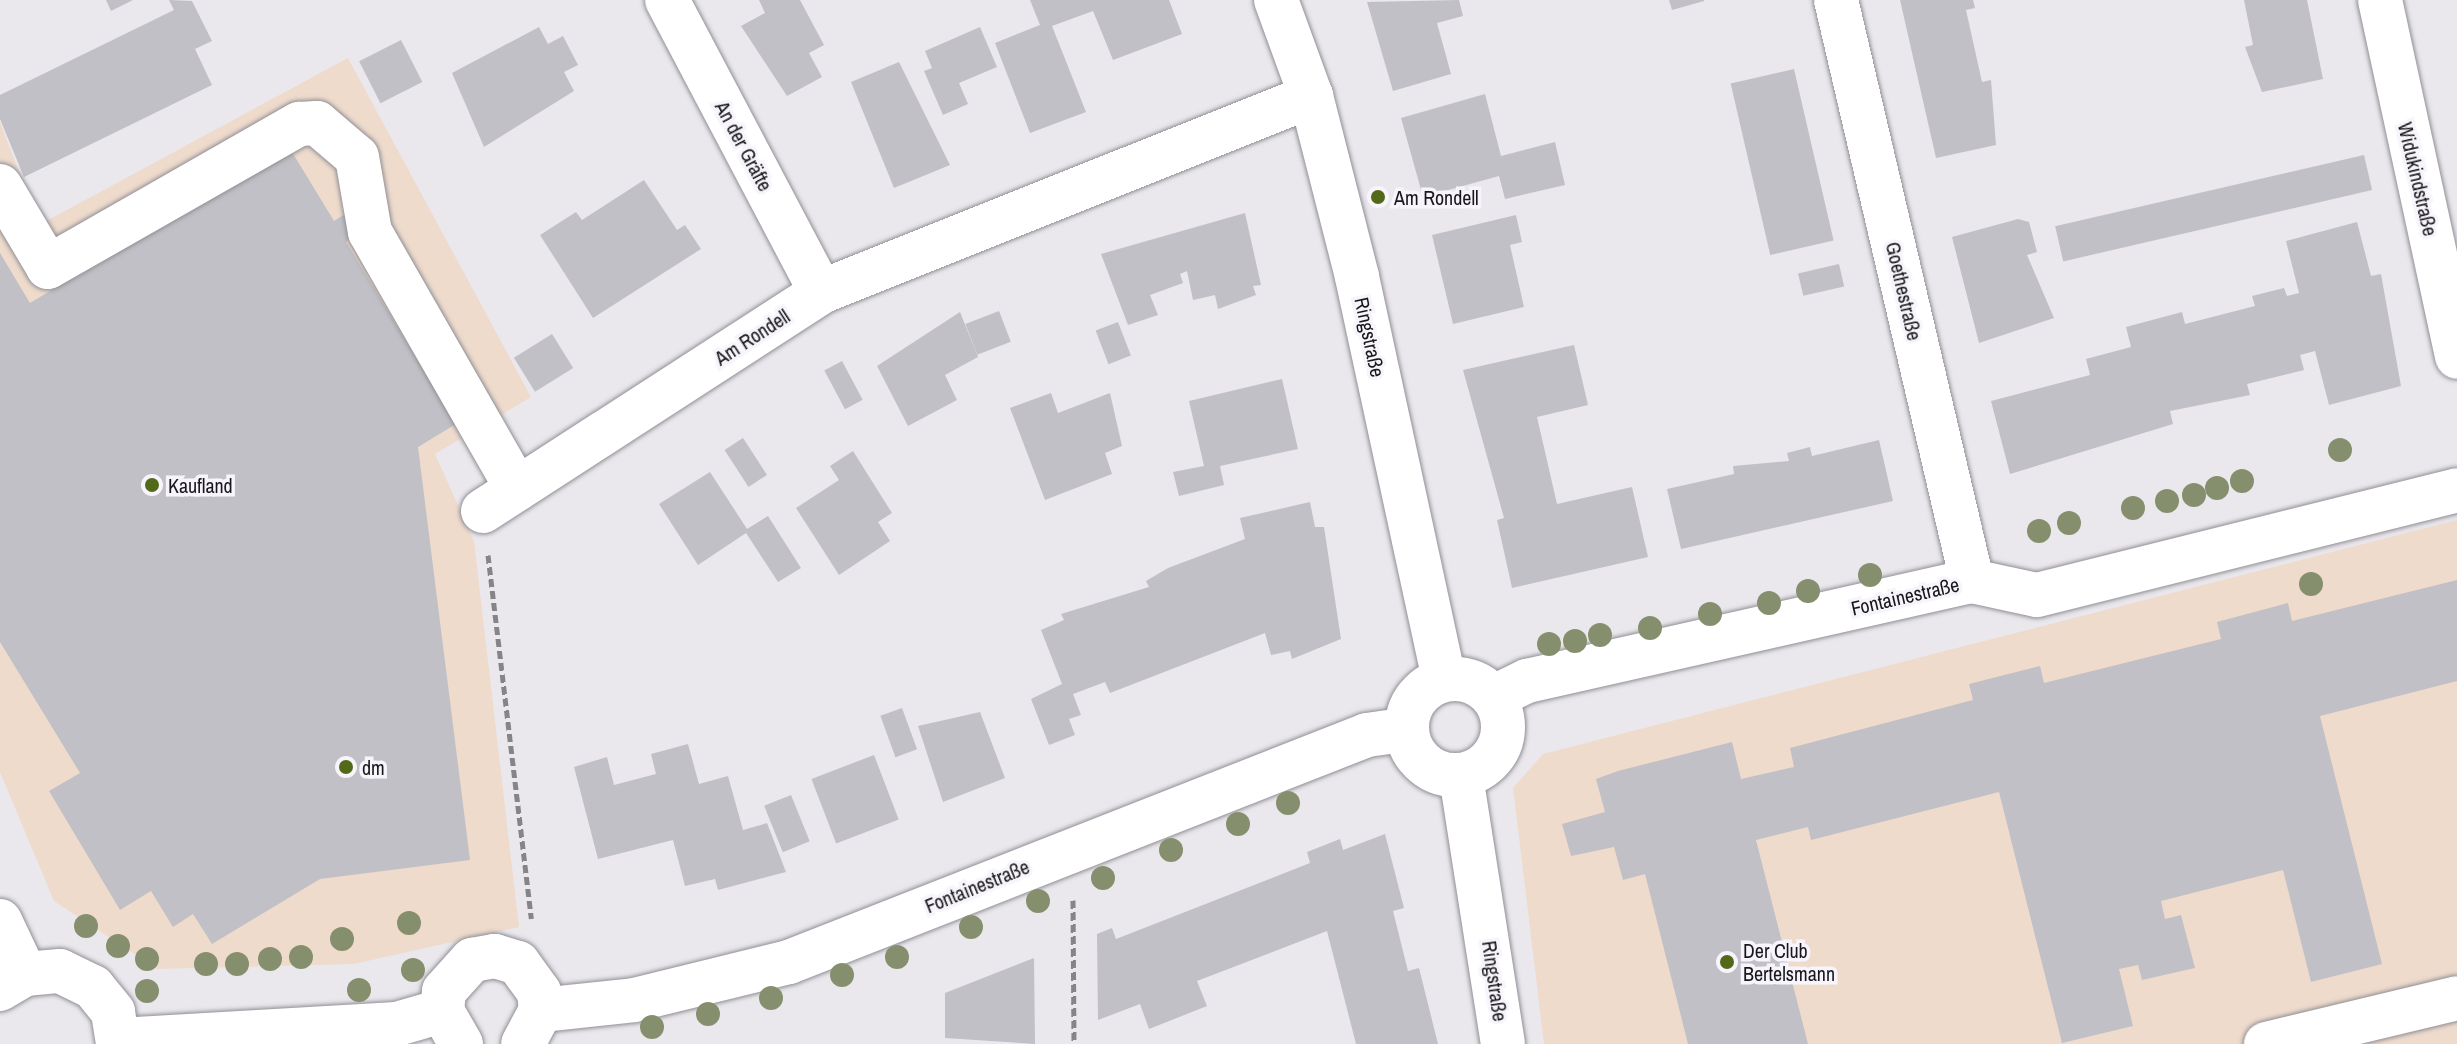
<!DOCTYPE html>
<meta charset="utf-8">
<style>
body{margin:0}
#map{position:relative;width:2457px;height:1044px;overflow:hidden;background:#eae8ed;font-family:"Archivo Narrow",sans-serif}
div>[style]{position:absolute}
[style*='--x']{left:calc(var(--x)*1px);top:calc(var(--y)*1px);width:calc(var(--w)*1px);rotate:calc(var(--a)*1deg)}
.commercial>*{inset:0;background:#eedbcc}
.building>*{inset:0;background:#c0c0c6;transform-origin:0 0}
.path>*{height:5px;margin-top:-2.5px;transform-origin:0;background:repeating-linear-gradient(90deg,#858487 0 8px,transparent 0 12px)}
.roads{filter:drop-shadow(0 0 2px #918f95) drop-shadow(0 0 2px #918f95)}
.minor>*{height:44px;margin:-22px;padding:0 22px;transform-origin:22px;border-radius:22px;background:#fff}
.minor>.ring{margin:-22px;padding:0;box-sizing:content-box;background:none;border:44px solid #fff;border-radius:50%}
.trees>*{width:24px;height:24px;margin:-12px;border-radius:50%;background:#868f6d}
.dots>*{width:22px;height:22px;translate:-50% -50%;box-sizing:border-box;border:4px solid #f7f5fb;border-radius:50%}
span{translate:-50% -50%;white-space:nowrap;text-align:center;line-height:1.15;-webkit-text-stroke:7px #f7f5fb;paint-order:stroke}
.street-label{font-size:20px;color:#18181a}
.poi-label{font-size:20px;color:#18181a}
.left{translate:0 -50%;text-align:left}
</style>
<div id="map">
<div class="commercial">
<div style="clip-path:polygon(348px 58px,531px 397px,435px 454px,474px 541px,519px 927px,354px 964px,157px 969px,54px 901px,0 772px,0 122px,39px 225px)"></div>
<div style="clip-path:polygon(2457px 520px,2457px 1044px,1544px 1044px,1513px 788px,1543px 754px)"></div>
</div>
<div class="building">
<div style="clip-path:polygon(106px 0,133px 0,111px 11px)"></div>
<div style="clip-path:polygon(169px 0,192px 1px,212px 41px,195px 49px,212px 85px,24px 177px,0 119px,0 95px,174px 10px)"></div>
<div style="clip-path:polygon(759px 0,800px 0,824px 45px,809px 53px,822px 77px,787px 96px,741px 26px,765px 13px)"></div>
<div style="clip-path:polygon(1030px 0,1169px 0,1182px 34px,1113px 60px,1093px 11px,1052px 26px,1086px 112px,1030px 133px,995px 43px,1040px 25px)"></div>
<div style="clip-path:polygon(1459px 0,1463px 16px,1437px 23px,1451px 74px,1393px 91px,1367px 2px)"></div>
<div style="clip-path:polygon(1669px 0,1704px 0,1704px 1px,1672px 10px)"></div>
<div style="clip-path:polygon(1900px 0,1973px 0,1975px 8px,1966px 10px,1982px 82px,1991px 80px,1996px 145px,1936px 158px)"></div>
<div style="clip-path:polygon(2244px 0,2307px 0,2323px 79px,2262px 92px,2245px 47px,2253px 45px)"></div>
<div style="clip-path:polygon(539px 27px,548px 44px,563px 36px,578px 65px,564px 72px,574px 91px,484px 147px,452px 73px)"></div>
<div style="clip-path:polygon(980px 27px,997px 67px,959px 83px,968px 104px,943px 115px,924px 71px,932px 68px,925px 51px)"></div>
<div style="left:401px;top:40px;width:47px;height:47px;rotate:63deg"></div>
<div style="clip-path:polygon(899px 62px,950px 165px,894px 188px,851px 82px)"></div>
<div style="left:1794px;top:69px;width:176px;height:65px;rotate:77deg"></div>
<div style="clip-path:polygon(1485px 94px,1501px 156px,1555px 142px,1565px 185px,1505px 199px,1499px 176px,1423px 197px,1401px 118px)"></div>
<div style="clip-path:polygon(289px 147px,334px 221px,350px 211px,363px 231px,346px 242px,456px 424px,418px 447px,470px 860px,320px 879px,212px 944px,193px 914px,173px 927px,151px 891px,120px 910px,49px 791px,80px 773px,0 642px,0 253px,30px 303px)"></div>
<div style="left:2364px;top:155px;width:36px;height:317px;rotate:77deg"></div>
<div style="clip-path:polygon(644px 180px,677px 230px,685px 225px,701px 249px,593px 318px,540px 235px,576px 212px,582px 220px)"></div>
<div style="clip-path:polygon(1245px 213px,1261px 285px,1253px 286px,1256px 295px,1218px 309px,1215px 295px,1193px 300px,1187px 271px,1180px 274px,1183px 283px,1150px 295px,1158px 315px,1128px 325px,1101px 254px)"></div>
<div style="clip-path:polygon(1516px 215px,1522px 242px,1510px 245px,1524px 307px,1453px 324px,1432px 235px)"></div>
<div style="clip-path:polygon(2018px 219px,2029px 222px,2037px 252px,2027px 255px,2054px 318px,1979px 343px,1952px 237px)"></div>
<div style="clip-path:polygon(2357px 222px,2371px 276px,2381px 274px,2401px 386px,2329px 405px,2315px 351px,2300px 355px,2304px 370px,2247px 384px,2250px 395px,2170px 411px,2173px 424px,2010px 474px,1991px 401px,2090px 375px,2086px 359px,2131px 347px,2126px 327px,2182px 312px,2185px 324px,2255px 306px,2252px 296px,2284px 288px,2287px 296px,2299px 293px,2286px 241px)"></div>
<div style="left:1839px;top:264px;width:23px;height:42px;rotate:77deg"></div>
<div style="left:999px;top:311px;width:33px;height:36px;rotate:69deg"></div>
<div style="clip-path:polygon(960px 312px,978px 357px,945px 375px,957px 400px,908px 426px,877px 366px)"></div>
<div style="left:1118px;top:322px;width:36px;height:24px;rotate:69deg"></div>
<div style="left:552px;top:334px;width:40px;height:45px;rotate:58deg"></div>
<div style="clip-path:polygon(1574px 345px,1588px 405px,1537px 417px,1557px 504px,1632px 487px,1648px 557px,1512px 588px,1497px 520px,1504px 518px,1463px 370px)"></div>
<div style="left:842px;top:361px;width:44px;height:20px;rotate:62deg"></div>
<div style="clip-path:polygon(1282px 379px,1298px 449px,1220px 466px,1224px 485px,1179px 496px,1173px 472px,1204px 466px,1189px 401px)"></div>
<div style="clip-path:polygon(1051px 393px,1058px 413px,1110px 393px,1122px 446px,1105px 453px,1112px 474px,1045px 500px,1010px 408px)"></div>
<div style="left:743px;top:438px;width:44px;height:22px;rotate:57deg"></div>
<div style="clip-path:polygon(1879px 440px,1893px 501px,1681px 549px,1667px 489px,1734px 474px,1733px 466px,1789px 461px,1787px 453px,1810px 447px,1812px 456px)"></div>
<div style="clip-path:polygon(853px 451px,892px 513px,878px 522px,890px 541px,839px 575px,796px 508px,839px 480px,830px 466px)"></div>
<div style="clip-path:polygon(710px 472px,747px 529px,768px 516px,801px 568px,778px 582px,746px 533px,698px 565px,659px 504px)"></div>
<div style="clip-path:polygon(1310px 502px,1315px 527px,1324px 527px,1341px 639px,1292px 659px,1290px 651px,1271px 655px,1265px 633px,1110px 693px,1105px 682px,1073px 694px,1081px 715px,1069px 719px,1075px 735px,1049px 745px,1031px 699px,1062px 684px,1041px 630px,1064px 620px,1061px 614px,1149px 587px,1146px 581px,1168px 568px,1245px 539px,1240px 518px)"></div>
<div style="clip-path:polygon(2457px 580px,2457px 681px,2320px 716px,2382px 964px,2311px 982px,2283px 870px,2161px 901px,2165px 919px,2181px 915px,2195px 968px,2142px 980px,2138px 965px,2119px 969px,2133px 1026px,2062px 1043px,1999px 792px,1811px 840px,1808px 827px,1756px 840px,1808px 1044px,1688px 1044px,1645px 874px,1623px 880px,1614px 847px,1571px 856px,1562px 824px,1605px 812px,1596px 779px,1618px 771px,1732px 742px,1741px 779px,1794px 767px,1790px 748px,1973px 700px,1969px 684px,2040px 666px,2044px 683px,2221px 639px,2217px 622px,2288px 603px,2292px 621px)"></div>
<div style="left:902px;top:708px;width:44px;height:23px;rotate:70deg"></div>
<div style="clip-path:polygon(980px 712px,1005px 778px,943px 802px,918px 726px)"></div>
<div style="clip-path:polygon(688px 744px,699px 784px,728px 776px,743px 830px,767px 823px,786px 872px,718px 890px,715px 879px,685px 886px,673px 840px,598px 859px,574px 767px,607px 757px,614px 785px,656px 774px,651px 754px)"></div>
<div style="left:874px;top:755px;width:69px;height:67px;rotate:69deg"></div>
<div style="left:791px;top:795px;width:50px;height:29px;rotate:68deg"></div>
<div style="clip-path:polygon(1385px 834px,1404px 908px,1393px 911px,1408px 971px,1419px 968px,1438px 1044px,1356px 1044px,1327px 931px,1197px 981px,1207px 1006px,1149px 1029px,1140px 1004px,1098px 1020px,1097px 934px,1112px 928px,1116px 939px,1310px 863px,1307px 852px,1340px 839px,1343px 850px)"></div>
<div style="clip-path:polygon(1034px 958px,1035px 1044px,945px 1038px,945px 993px)"></div>
</div>
<div class="path">
<div style="--x:488;--y:555;--w:366;--a:83.2"></div>
<div style="--x:1073;--y:900;--w:144;--a:89.6"></div>
</div>
<div class="roads">
<div class="minor">
<div style="--x:667;--y:0;--w:330;--a:62.2"></div>
<div style="--x:1276;--y:0;--w:102;--a:70"></div>
<div style="--x:1311;--y:96;--w:187;--a:75.7"></div>
<div style="--x:1357;--y:277;--w:411;--a:77.8"></div>
<div style="--x:1836;--y:0;--w:597;--a:76.83"></div>
<div style="--x:2380;--y:0;--w:365;--a:77.8"></div>
<div style="--x:0;--y:186;--w:94;--a:59.3"></div>
<div style="--x:48;--y:267;--w:289;--a:-29.7"></div>
<div style="--x:299;--y:124;--w:18;--a:-3"></div>
<div style="--x:317;--y:123;--w:52;--a:40.4"></div>
<div style="--x:357;--y:157;--w:76;--a:80.2"></div>
<div style="--x:370;--y:232;--w:296;--a:60.2"></div>
<div style="--x:483;--y:511;--w:403;--a:-32.9"></div>
<div style="--x:821;--y:292;--w:528;--a:-21.8"></div>
<div class="ring" style="left:1407px;top:679px;width:52px;height:52px"></div>
<div style="--x:1494;--y:697;--w:37;--a:-26"></div>
<div style="--x:1527;--y:681;--w:456;--a:-12.7"></div>
<div style="--x:1972;--y:581;--w:66;--a:12.2"></div>
<div style="--x:2037;--y:595;--w:433;--a:-14"></div>
<div style="--x:1461;--y:776;--w:271;--a:81.1"></div>
<div style="--x:0;--y:921;--w:59;--a:64.7"></div>
<div style="--x:0;--y:989;--w:29;--a:-31"></div>
<div style="--x:25;--y:974;--w:35;--a:-5"></div>
<div style="--x:60;--y:971;--w:37;--a:26"></div>
<div style="--x:93;--y:987;--w:32;--a:51"></div>
<div style="--x:113;--y:1012;--w:32;--a:81"></div>
<div style="--x:541;--y:1010;--w:94;--a:-6.1"></div>
<div style="--x:634;--y:1000;--w:160;--a:-13.8"></div>
<div style="--x:789;--y:962;--w:621;--a:-21.44"></div>
<div style="--x:1367;--y:735;--w:37;--a:-8"></div>
<div style="--x:119;--y:1040;--w:278;--a:-3.3"></div>
<div style="--x:397;--y:1024;--w:47;--a:-16.1"></div>
<div style="--x:461;--y:1044;--w:38;--a:-120"></div>
<div style="--x:442;--y:1011;--w:20;--a:-84"></div>
<div style="--x:444;--y:991;--w:42;--a:-47.9"></div>
<div style="--x:472;--y:960;--w:23;--a:-10"></div>
<div style="--x:495;--y:956;--w:24;--a:17"></div>
<div style="--x:518;--y:963;--w:36;--a:54"></div>
<div style="--x:539;--y:992;--w:18;--a:84"></div>
<div style="--x:541;--y:1010;--w:38;--a:118"></div>
<div style="--x:2266;--y:1044;--w:196;--a:-13.5"></div>
</div>
</div>
<div class="trees">
<div style="left:2340px;top:450px"></div>
<div style="left:2242px;top:481px"></div>
<div style="left:2217px;top:488px"></div>
<div style="left:2194px;top:495px"></div>
<div style="left:2167px;top:501px"></div>
<div style="left:2133px;top:508px"></div>
<div style="left:2069px;top:523px"></div>
<div style="left:2039px;top:531px"></div>
<div style="left:1870px;top:575px"></div>
<div style="left:2311px;top:584px"></div>
<div style="left:1808px;top:591px"></div>
<div style="left:1769px;top:603px"></div>
<div style="left:1710px;top:614px"></div>
<div style="left:1650px;top:628px"></div>
<div style="left:1600px;top:635px"></div>
<div style="left:1575px;top:641px"></div>
<div style="left:1549px;top:644px"></div>
<div style="left:1288px;top:803px"></div>
<div style="left:1238px;top:824px"></div>
<div style="left:1171px;top:850px"></div>
<div style="left:1103px;top:878px"></div>
<div style="left:1038px;top:901px"></div>
<div style="left:409px;top:923px"></div>
<div style="left:86px;top:926px"></div>
<div style="left:971px;top:927px"></div>
<div style="left:342px;top:939px"></div>
<div style="left:118px;top:946px"></div>
<div style="left:301px;top:957px"></div>
<div style="left:897px;top:957px"></div>
<div style="left:147px;top:959px"></div>
<div style="left:270px;top:959px"></div>
<div style="left:206px;top:964px"></div>
<div style="left:237px;top:964px"></div>
<div style="left:413px;top:970px"></div>
<div style="left:842px;top:975px"></div>
<div style="left:359px;top:990px"></div>
<div style="left:147px;top:991px"></div>
<div style="left:771px;top:998px"></div>
<div style="left:708px;top:1014px"></div>
<div style="left:652px;top:1027px"></div>
</div>
<div class="dots">
<div style="left:1378px;top:197px;background:#526919"></div>
<div style="left:152px;top:485px;background:#526919"></div>
<div style="left:346px;top:767px;background:#526919"></div>
<div style="left:1727px;top:962px;background:#526919"></div>
</div>
<div class="street-label">
<span style="left:744px;top:146px;rotate:62deg">An der Gräfte</span>
<span style="left:2418px;top:179px;rotate:77deg">Widukindstraße</span>
<span style="left:1904px;top:291px;rotate:77deg">Goethestraße</span>
<span style="left:752px;top:337px;rotate:-33deg">Am Rondell</span>
<span style="left:1370px;top:337px;rotate:78deg">Ringstraße</span>
<span style="left:1905px;top:596px;rotate:-13deg">Fontainestraße</span>
<span style="left:977px;top:886px;rotate:-22deg">Fontainestraße</span>
<span style="left:1495px;top:981px;rotate:82deg">Ringstraße</span>
</div>
<div class="poi-label">
<span class="left" style="left:1394px;top:197px">Am Rondell</span>
<span class="left" style="left:168px;top:485px">Kaufland</span>
<span class="left" style="left:362px;top:767px">dm</span>
<span class="left" style="left:1743px;top:962px">Der Club<br>Bertelsmann</span>
</div>
</div>
